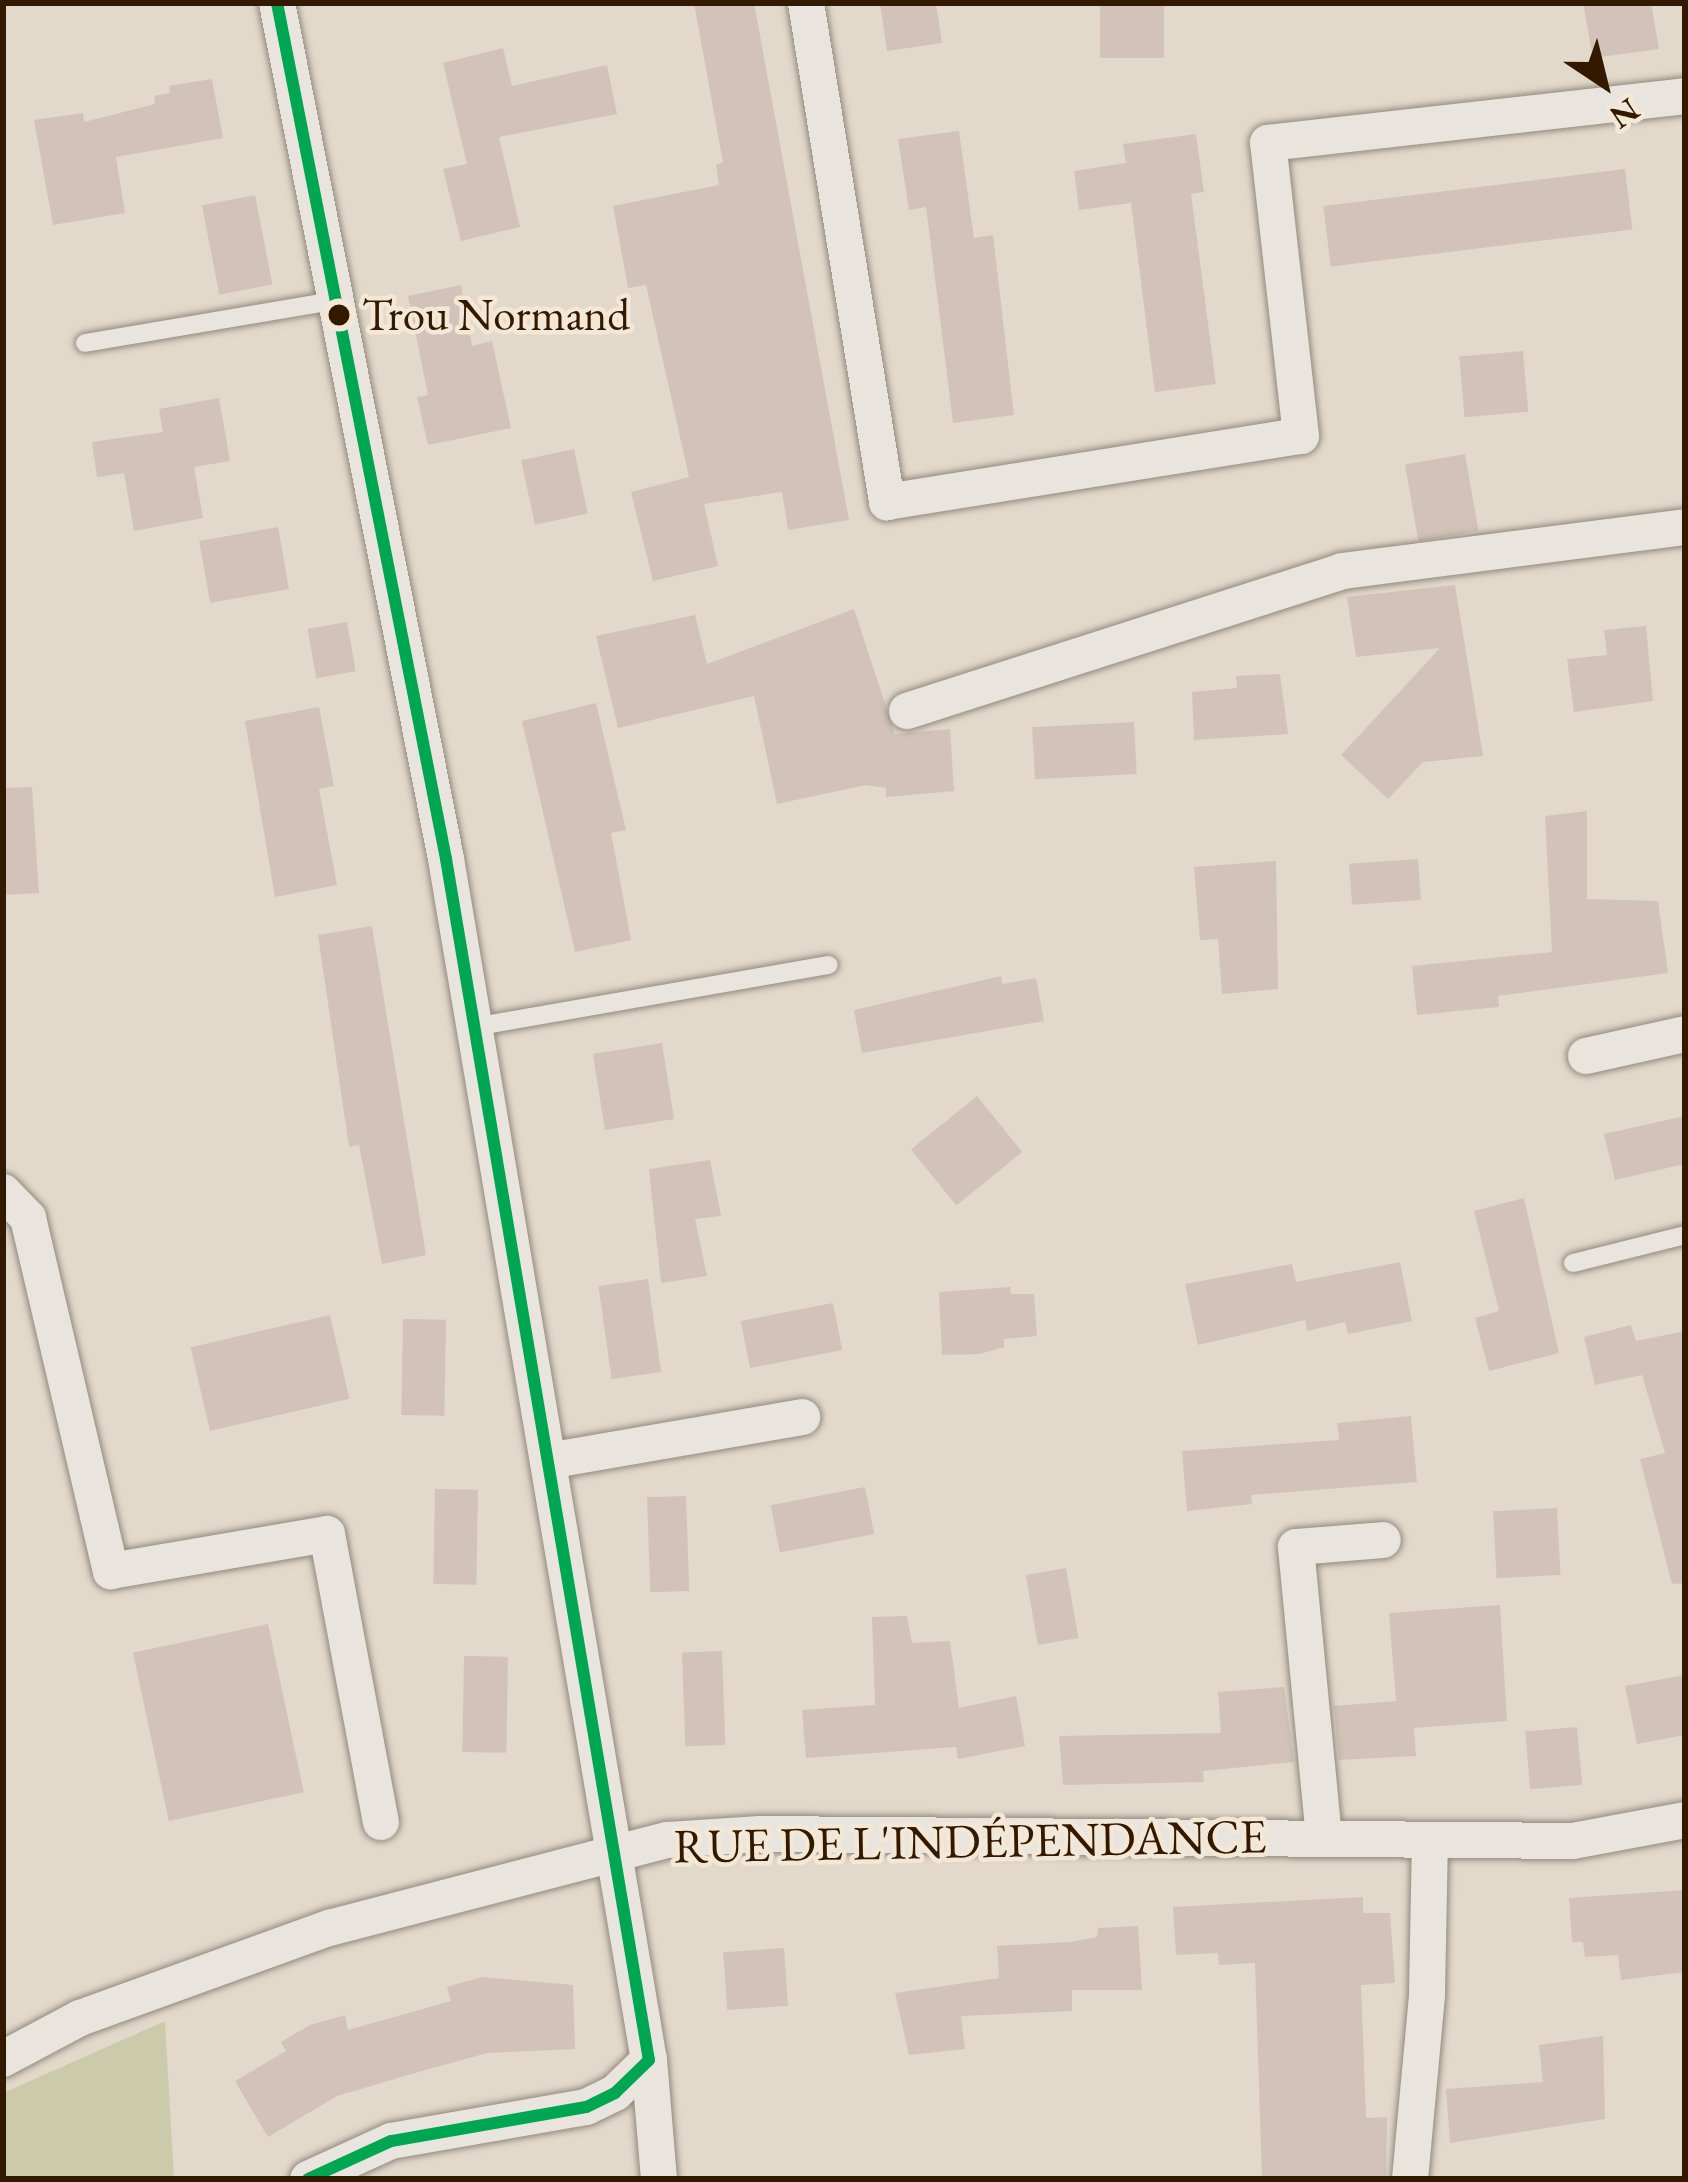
<!DOCTYPE html>
<meta charset="utf-8">
<style>
body{margin:0}
#map{position:relative;width:1688px;height:2182px;overflow:hidden;background:#e2d9cb;font-family:"EB Garamond",serif}
div>[style]{position:absolute}
[style*='--x']{left:calc(var(--x)*1px);top:calc(var(--y)*1px);width:calc(var(--w)*1px);rotate:calc(var(--a)*1deg)}
.green>*{inset:0;background:#cbcbac}
.building>*{inset:0;background:#d2c2b9;transform-origin:0 0}
.roads{filter:drop-shadow(0 0 3px #938a7f) drop-shadow(0 0 3px #938a7f)}
.lane>*{height:18px;margin:-9px;padding:0 9px;transform-origin:9px;border-radius:9px;background:#e9e4dd}
.street>*{height:36px;margin:-18px;padding:0 18px;transform-origin:18px;border-radius:18px;background:#e9e4dd}
.bus-1>*{height:12px;margin:-6px;padding:0 6px;transform-origin:6px;border-radius:6px;background:#00a651}
.dots>*{width:33px;height:33px;translate:-50% -50%;box-sizing:border-box;border:6px solid #f3e8d7;border-radius:50%}
span{translate:-50% -50%;white-space:nowrap;text-align:center;line-height:1.15;-webkit-text-stroke:9px #f3e8d7;paint-order:stroke}
.bus-label{font-size:45px;color:#341901}
.left{translate:0 -50%;text-align:left}
.street-label{font-size:48px;color:#341901}
.frame{position:absolute;inset:0;border:6px solid #341901;pointer-events:none}
.north{position:absolute;left:1544px;top:24px;width:120px;height:120px;-webkit-text-stroke:9px #f3e8d7;paint-order:stroke;rotate:145deg;font-size:33px;font-weight:700;line-height:48px;text-align:center;color:#341901}
.north::after{content:'';display:block;margin:auto;width:42px;height:54px;background:#341901;clip-path:polygon(50% 0,100% 100%,50% 72%,0 100%)}
</style>
<div id="map">
<div class="green">
<div style="clip-path:polygon(165px 2021px,174px 2179px,3px 2179px,3px 2093px)"></div>
</div>
<div class="building">
<div style="clip-path:polygon(694px 3px,754px 3px,849px 520px,788px 530px,782px 492px,704px 504px,718px 566px,653px 581px,631px 492px,689px 477px,646px 285px,628px 288px,613px 206px,719px 185px,716px 164px,723px 163px)"></div>
<div style="clip-path:polygon(880px 3px,936px 3px,942px 43px,887px 51px)"></div>
<div style="left:1100px;top:3px;width:64px;height:55px"></div>
<div style="clip-path:polygon(1583px 3px,1651px 3px,1659px 49px,1593px 58px)"></div>
<div style="clip-path:polygon(503px 48px,512px 86px,607px 65px,617px 114px,499px 137px,520px 227px,461px 241px,443px 169px,467px 164px,443px 63px)"></div>
<div style="clip-path:polygon(212px 79px,223px 138px,116px 157px,125px 213px,53px 225px,34px 120px,83px 113px,84px 122px,155px 104px,154px 96px,170px 93px,169px 86px)"></div>
<div style="clip-path:polygon(959px 131px,974px 238px,993px 235px,1014px 415px,953px 423px,926px 207px,909px 210px,898px 139px)"></div>
<div style="clip-path:polygon(1196px 134px,1204px 192px,1191px 194px,1216px 384px,1155px 392px,1131px 203px,1079px 210px,1074px 171px,1126px 163px,1123px 144px)"></div>
<div style="left:1625px;top:169px;width:61px;height:304px;rotate:83deg"></div>
<div style="left:255px;top:195px;width:91px;height:54px;rotate:79deg"></div>
<div style="clip-path:polygon(461px 285px,472px 346px,492px 341px,511px 428px,428px 445px,417px 397px,428px 395px,408px 296px)"></div>
<div style="left:1523px;top:351px;width:61px;height:64px;rotate:85deg"></div>
<div style="clip-path:polygon(219px 398px,230px 461px,194px 467px,203px 518px,134px 531px,124px 473px,97px 477px,92px 442px,163px 432px,159px 409px)"></div>
<div style="left:574px;top:449px;width:66px;height:54px;rotate:78deg"></div>
<div style="left:1465px;top:454px;width:78px;height:61px;rotate:80deg"></div>
<div style="left:278px;top:527px;width:63px;height:80px;rotate:80deg"></div>
<div style="clip-path:polygon(1455px 585px,1483px 756px,1423px 762px,1388px 799px,1341px 755px,1440px 648px,1356px 657px,1347px 597px)"></div>
<div style="clip-path:polygon(854px 609px,895px 734px,950px 729px,954px 791px,886px 797px,886px 788px,866px 785px,777px 804px,754px 696px,618px 728px,596px 636px,695px 615px,707px 664px)"></div>
<div style="left:347px;top:622px;width:50px;height:40px;rotate:80deg"></div>
<div style="clip-path:polygon(1646px 626px,1653px 701px,1574px 712px,1567px 659px,1607px 655px,1604px 630px)"></div>
<div style="clip-path:polygon(1280px 674px,1288px 734px,1194px 740px,1192px 692px,1237px 688px,1236px 676px)"></div>
<div style="clip-path:polygon(596px 703px,626px 830px,611px 833px,631px 940px,575px 952px,522px 721px)"></div>
<div style="clip-path:polygon(319px 707px,334px 786px,319px 789px,337px 885px,275px 897px,245px 721px)"></div>
<div style="left:1134px;top:722px;width:52px;height:102px;rotate:87deg"></div>
<div style="clip-path:polygon(32px 787px,39px 893px,3px 895px,3px 788px)"></div>
<div style="clip-path:polygon(1587px 811px,1587px 899px,1658px 901px,1668px 973px,1498px 996px,1499px 1007px,1417px 1015px,1412px 966px,1552px 952px,1545px 816px)"></div>
<div style="left:1418px;top:859px;width:41px;height:69px;rotate:86deg"></div>
<div style="clip-path:polygon(1276px 861px,1278px 989px,1222px 994px,1218px 939px,1200px 940px,1194px 867px)"></div>
<div style="clip-path:polygon(372px 926px,426px 1255px,382px 1264px,359px 1145px,349px 1147px,318px 935px)"></div>
<div style="clip-path:polygon(1001px 976px,1002px 984px,1036px 978px,1044px 1021px,862px 1053px,854px 1010px)"></div>
<div style="left:662px;top:1043px;width:77px;height:70px;rotate:81deg"></div>
<div style="left:977px;top:1096px;width:72px;height:85px;rotate:51deg"></div>
<div style="clip-path:polygon(1685px 1116px,1685px 1164px,1615px 1180px,1604px 1134px)"></div>
<div style="clip-path:polygon(710px 1160px,721px 1216px,695px 1219px,707px 1276px,661px 1283px,649px 1169px)"></div>
<div style="clip-path:polygon(1524px 1198px,1559px 1353px,1489px 1371px,1475px 1318px,1499px 1311px,1474px 1211px)"></div>
<div style="clip-path:polygon(1400px 1262px,1412px 1321px,1348px 1334px,1345px 1322px,1307px 1331px,1305px 1320px,1198px 1345px,1185px 1284px,1292px 1264px,1296px 1282px)"></div>
<div style="left:648px;top:1279px;width:94px;height:50px;rotate:82deg"></div>
<div style="clip-path:polygon(1010px 1287px,1011px 1294px,1034px 1294px,1037px 1336px,1004px 1339px,1004px 1347px,980px 1354px,942px 1355px,939px 1292px)"></div>
<div style="left:833px;top:1303px;width:48px;height:94px;rotate:79deg"></div>
<div style="left:330px;top:1315px;width:86px;height:143px;rotate:77deg"></div>
<div style="left:403px;top:1319px;width:43px;height:96px;rotate:1deg"></div>
<div style="clip-path:polygon(1631px 1325px,1636px 1341px,1685px 1331px,1685px 1583px,1672px 1584px,1640px 1459px,1665px 1453px,1642px 1375px,1595px 1385px,1584px 1337px)"></div>
<div style="clip-path:polygon(1411px 1416px,1417px 1482px,1251px 1495px,1252px 1504px,1187px 1511px,1182px 1451px,1339px 1440px,1337px 1423px)"></div>
<div style="left:865px;top:1487px;width:48px;height:96px;rotate:79deg"></div>
<div style="left:435px;top:1489px;width:43px;height:95px;rotate:1deg"></div>
<div style="left:686px;top:1496px;width:95px;height:39px;rotate:88deg"></div>
<div style="left:1557px;top:1508px;width:67px;height:64px;rotate:87deg"></div>
<div style="left:1066px;top:1568px;width:71px;height:41px;rotate:80deg"></div>
<div style="clip-path:polygon(1500px 1605px,1507px 1721px,1414px 1728px,1416px 1756px,1339px 1760px,1334px 1706px,1396px 1701px,1389px 1613px)"></div>
<div style="clip-path:polygon(907px 1616px,912px 1643px,950px 1641px,959px 1708px,1016px 1696px,1025px 1746px,958px 1759px,956px 1747px,806px 1758px,802px 1710px,875px 1705px,872px 1617px)"></div>
<div style="left:268px;top:1624px;width:172px;height:138px;rotate:78deg"></div>
<div style="left:722px;top:1651px;width:94px;height:40px;rotate:88deg"></div>
<div style="left:464px;top:1656px;width:44px;height:96px;rotate:1deg"></div>
<div style="clip-path:polygon(1685px 1675px,1685px 1735px,1637px 1744px,1625px 1686px)"></div>
<div style="clip-path:polygon(1284px 1687px,1294px 1762px,1203px 1771px,1204px 1782px,1063px 1785px,1059px 1736px,1221px 1733px,1218px 1692px)"></div>
<div style="left:1577px;top:1727px;width:58px;height:52px;rotate:85deg"></div>
<div style="clip-path:polygon(1685px 1890px,1685px 1972px,1621px 1980px,1618px 1955px,1585px 1957px,1583px 1942px,1572px 1942px,1569px 1898px)"></div>
<div style="clip-path:polygon(1363px 1897px,1363px 1913px,1390px 1913px,1395px 1983px,1361px 1985px,1366px 2118px,1387px 2117px,1386px 2179px,1262px 2179px,1255px 1963px,1219px 1965px,1218px 1953px,1176px 1955px,1173px 1907px)"></div>
<div style="clip-path:polygon(1138px 1926px,1142px 1990px,1072px 1990px,1072px 2011px,961px 2016px,965px 2049px,909px 2055px,895px 1993px,999px 1978px,997px 1946px,1071px 1942px,1097px 1937px,1098px 1928px)"></div>
<div style="left:784px;top:1948px;width:58px;height:61px;rotate:86deg"></div>
<div style="clip-path:polygon(481px 1977px,573px 1985px,575px 2049px,487px 2053px,415px 2073px,337px 2096px,268px 2137px,235px 2081px,286px 2051px,281px 2042px,310px 2025px,345px 2015px,348px 2030px,451px 2001px,447px 1987px)"></div>
<div style="clip-path:polygon(1603px 2036px,1605px 2119px,1450px 2143px,1446px 2089px,1543px 2082px,1539px 2045px)"></div>
</div>
<div class="roads">
<div class="lane">
<div style="--x:85;--y:343;--w:258;--a:-9.6"></div>
<div style="--x:473;--y:1027;--w:361;--a:-9.9"></div>
<div style="--x:1573;--y:1263;--w:115;--a:-14"></div>
</div>
<div class="street">
<div style="--x:277;--y:3;--w:873;--a:78.83"></div>
<div style="--x:446;--y:859;--w:1218;--a:80.41"></div>
<div style="--x:649;--y:2060;--w:47;--a:135.9"></div>
<div style="--x:615;--y:2093;--w:32;--a:154"></div>
<div style="--x:586;--y:2107;--w:198;--a:170.1"></div>
<div style="--x:391;--y:2141;--w:91;--a:155.4"></div>
<div style="--x:806;--y:3;--w:506;--a:80.78"></div>
<div style="--x:887;--y:502;--w:419;--a:-9.1"></div>
<div style="--x:1301;--y:436;--w:295;--a:-96.4"></div>
<div style="--x:1268;--y:143;--w:420;--a:-6.4"></div>
<div style="--x:907;--y:711;--w:457;--a:-17.8"></div>
<div style="--x:1342;--y:571;--w:346;--a:-7.3"></div>
<div style="--x:1586;--y:1056;--w:101;--a:-12.5"></div>
<div style="--x:3;--y:1192;--w:36;--a:46"></div>
<div style="--x:28;--y:1218;--w:363;--a:76.8"></div>
<div style="--x:111;--y:1571;--w:219;--a:-9.7"></div>
<div style="--x:327;--y:1534;--w:293;--a:79.4"></div>
<div style="--x:548;--y:1461;--w:258;--a:-9.8"></div>
<div style="--x:1324;--y:1838;--w:292;--a:-95.5"></div>
<div style="--x:1296;--y:1547;--w:87;--a:-4.6"></div>
<div style="--x:3;--y:2059;--w:87;--a:-28"></div>
<div style="--x:80;--y:2018;--w:265;--a:-19.9"></div>
<div style="--x:329;--y:1928;--w:350;--a:-14.6"></div>
<div style="--x:668;--y:1840;--w:92;--a:-3.7"></div>
<div style="--x:760;--y:1834;--w:813;--a:0.49"></div>
<div style="--x:1573;--y:1841;--w:114;--a:-10.6"></div>
<div style="--x:649;--y:2060;--w:119;--a:85.2"></div>
<div style="--x:1410;--y:2179;--w:186;--a:-84.7"></div>
<div style="--x:1427;--y:1994;--w:154;--a:-88.9"></div>
</div>
</div>
<div class="bus-1">
<div style="--x:277;--y:3;--w:873;--a:78.83"></div>
<div style="--x:446;--y:859;--w:1218;--a:80.41"></div>
<div style="--x:649;--y:2060;--w:47;--a:135.9"></div>
<div style="--x:615;--y:2093;--w:32;--a:154"></div>
<div style="--x:586;--y:2107;--w:198;--a:170.1"></div>
<div style="--x:391;--y:2141;--w:91;--a:155.4"></div>
</div>
<div class="dots">
<div style="left:339px;top:315px;background:#341901"></div>
</div>
<div class="bus-label">
<span class="left" style="left:362px;top:315px">Trou Normand</span>
</div>
<div class="street-label">
<span style="left:970px;top:1841px;rotate:-1deg">RUE DE L'INDÉPENDANCE</span>
</div>
<div class="frame"></div>
<div class="north">N</div>
</div>
